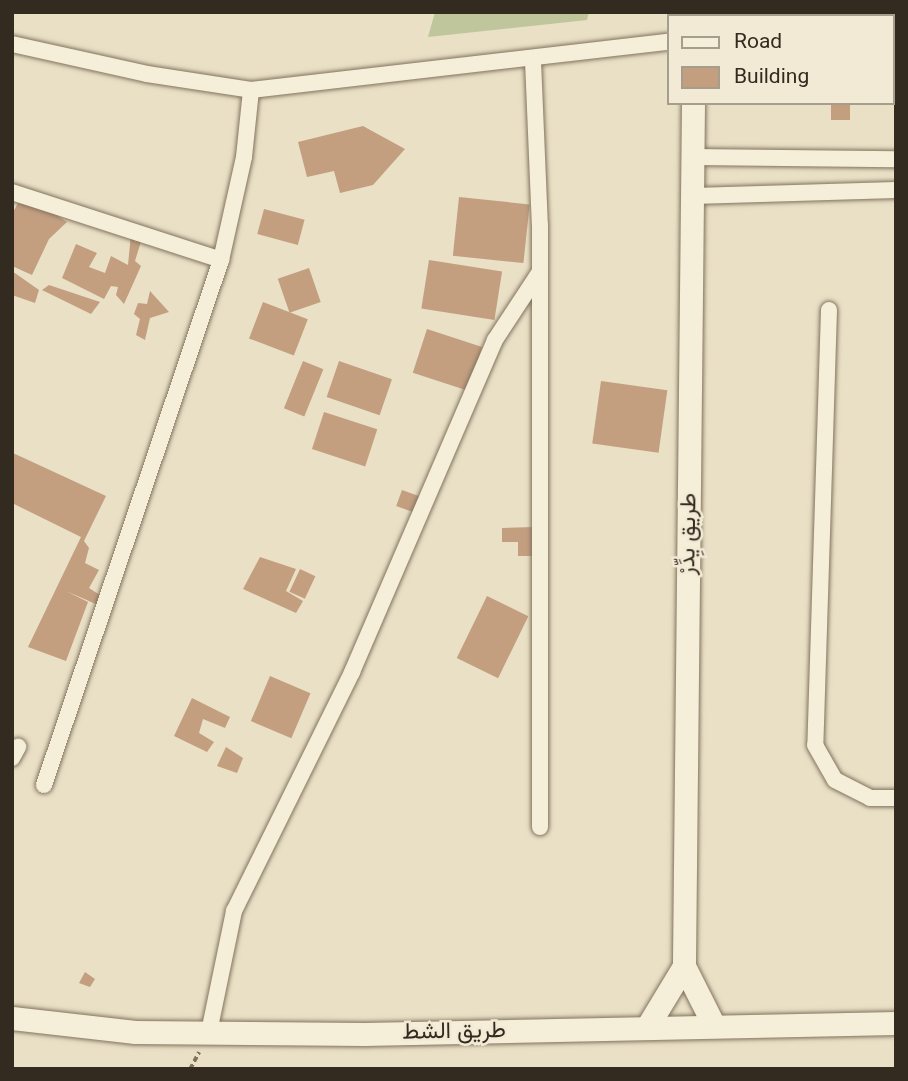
<!DOCTYPE html>
<meta charset="utf-8">
<style>
body{margin:0}
#map{position:relative;width:908px;height:1081px;overflow:hidden;background:#e9e0c6;font-family:Georgia,Vazirmatn,serif}
div>[style]{position:absolute}
[style*='--x']{left:calc(var(--x)*1px);top:calc(var(--y)*1px);width:calc(var(--w)*1px);rotate:calc(var(--a)*1deg)}
.green>*{inset:0;background:#bfc69b}
.building>*{inset:0;background:#c39f80;transform-origin:0 0}
.path>*{height:3.5px;margin-top:-1.75px;transform-origin:0;background:repeating-linear-gradient(90deg,#83735e 0 5px,transparent 0 8.5px)}
.roads{filter:drop-shadow(0 0 2px #83735e) drop-shadow(0 0 2px #83735e)}
.street>*{height:16px;margin:-8px;padding:0 8px;transform-origin:8px;border-radius:8px;background:#f5eed8}
.secondary>*{height:23px;margin:-11.5px;padding:0 11.5px;transform-origin:11.5px;border-radius:11.5px;background:#f5eed8}
span{translate:-50% -50%;white-space:nowrap;text-align:center;line-height:1.15;-webkit-text-stroke:5px #f2ead5;paint-order:stroke}
.street-label{font-size:23px;color:#342b20}
.frame{position:absolute;inset:0;border:14px solid #342b20;pointer-events:none}
.legend{position:absolute;left:667px;top:14px;width:228px;height:91px;box-sizing:border-box;background:#f2ead5;border:2px solid #a69e8d;margin:0;padding:9px 12px;list-style:none;font-size:21px;color:#342b20}
.legend li{display:flex;align-items:center;gap:14px;height:35px}
.legend b{width:35px;border:2px solid #a69e8d}
</style>
<div id="map">
<div class="green">
<div style="clip-path:polygon(435px 12px,589px 12px,587px 20px,428px 37px)"></div>
</div>
<div class="building">
<div style="left:831px;top:103px;width:19px;height:17px"></div>
<div style="clip-path:polygon(363px 126px,405px 149px,373px 185px,340px 193px,334px 171px,307px 177px,298px 142px)"></div>
<div style="left:459px;top:197px;width:71px;height:59px;rotate:6deg"></div>
<div style="clip-path:polygon(18px 203px,47px 209px,67px 222px,49px 239px,32px 275px,12px 266px,12px 214px)"></div>
<div style="left:264px;top:209px;width:42px;height:26px;rotate:15deg"></div>
<div style="clip-path:polygon(131px 234px,137px 236px,134px 242px,142px 238px,135px 261px,141px 266px,124px 304px,116px 295px,118px 287px,111px 286px,104px 299px,62px 278px,76px 244px,97px 253px,89px 267px,105px 273px,111px 256px,128px 265px)"></div>
<div style="left:429px;top:260px;width:74px;height:49px;rotate:9deg"></div>
<div style="left:309px;top:268px;width:36px;height:33px;rotate:71deg"></div>
<div style="clip-path:polygon(12px 271px,39px 290px,35px 303px,12px 295px)"></div>
<div style="clip-path:polygon(49px 285px,100px 302px,91px 314px,42px 290px)"></div>
<div style="clip-path:polygon(150px 291px,169px 312px,150px 318px,145px 340px,136px 335px,140px 319px,134px 314px,138px 303px,147px 304px)"></div>
<div style="left:263px;top:302px;width:48px;height:39px;rotate:21deg"></div>
<div style="left:427px;top:329px;width:58px;height:46px;rotate:18deg"></div>
<div style="left:303px;top:361px;width:22px;height:51px;rotate:22deg"></div>
<div style="left:339px;top:361px;width:56px;height:38px;rotate:19deg"></div>
<div style="left:601px;top:381px;width:67px;height:63px;rotate:8deg"></div>
<div style="left:324px;top:412px;width:56px;height:39px;rotate:18deg"></div>
<div style="clip-path:polygon(13px 453px,106px 496px,84px 541px,89px 548px,85px 563px,99px 570px,89px 588px,106px 599px,98px 605px,66px 591px,88px 602px,66px 661px,28px 647px,81px 537px,12px 503px)"></div>
<div style="left:402px;top:490px;width:20px;height:17px;rotate:20deg"></div>
<div style="clip-path:polygon(534px 527px,535px 556px,518px 556px,518px 542px,502px 542px,502px 528px)"></div>
<div style="clip-path:polygon(260px 557px,296px 569px,286px 591px,303px 601px,296px 613px,243px 589px)"></div>
<div style="left:300px;top:569px;width:17px;height:25px;rotate:25deg"></div>
<div style="left:487px;top:596px;width:46px;height:69px;rotate:26deg"></div>
<div style="left:270px;top:676px;width:44px;height:49px;rotate:23deg"></div>
<div style="clip-path:polygon(192px 698px,230px 717px,225px 728px,203px 719px,199px 733px,214px 742px,207px 752px,174px 736px)"></div>
<div style="clip-path:polygon(226px 747px,243px 758px,237px 773px,217px 766px)"></div>
<div style="clip-path:polygon(85px 972px,95px 979px,90px 987px,79px 983px)"></div>
</div>
<div class="path">
<div style="--x:190;--y:1069;--w:19;--a:-62"></div>
</div>
<div class="roads">
<div class="street">
<div style="--x:12;--y:44;--w:138;--a:12.5"></div>
<div style="--x:147;--y:74;--w:105;--a:8.7"></div>
<div style="--x:251;--y:90;--w:420;--a:-6.6"></div>
<div style="--x:533;--y:61;--w:164;--a:87.6"></div>
<div style="--x:540;--y:225;--w:602;--a:90"></div>
<div style="--x:693;--y:157;--w:203;--a:0.6"></div>
<div style="--x:12;--y:192;--w:220;--a:18"></div>
<div style="--x:693;--y:196;--w:203;--a:-1.7"></div>
<div style="--x:829;--y:310;--w:435;--a:91.8"></div>
<div style="--x:815;--y:745;--w:40;--a:60.3"></div>
<div style="--x:835;--y:780;--w:39;--a:27"></div>
<div style="--x:870;--y:798;--w:26;--a:0"></div>
<div style="--x:12;--y:758;--w:13;--a:-61"></div>
<div style="--x:44;--y:785;--w:554;--a:-71.37"></div>
<div style="--x:221;--y:260;--w:106;--a:-77.4"></div>
<div style="--x:244;--y:157;--w:67;--a:-84"></div>
<div style="--x:209;--y:1032;--w:124;--a:-78.3"></div>
<div style="--x:234;--y:911;--w:267;--a:-63.7"></div>
<div style="--x:352;--y:672;--w:361;--a:-66.7"></div>
<div style="--x:495;--y:340;--w:80;--a:-56.7"></div>
</div>
<div class="secondary">
<div style="--x:692;--y:12;--w:4;--a:90"></div>
<div style="--x:693;--y:103;--w:863;--a:90.6"></div>
<div style="--x:684;--y:966;--w:67;--a:63.4"></div>
<div style="--x:12;--y:1018;--w:124;--a:6.5"></div>
<div style="--x:135;--y:1032;--w:229;--a:0.5"></div>
<div style="--x:364;--y:1034;--w:532;--a:-1.18"></div>
<div style="--x:647;--y:1027;--w:71;--a:-58.8"></div>
</div>
</div>
<div class="street-label">
<span style="left:689px;top:534px;rotate:-89deg">طريق يِدِّرْ</span>
<span style="left:454px;top:1032px;rotate:-1deg">طريق الشط</span>
</div>
<div class="frame"></div>
<ul class="legend">
<li><b style="height:9px;background:#f5eed8"></b>Road</li>
<li><b style="height:19px;background:#c39f80"></b>Building</li>
</ul>
</div>
